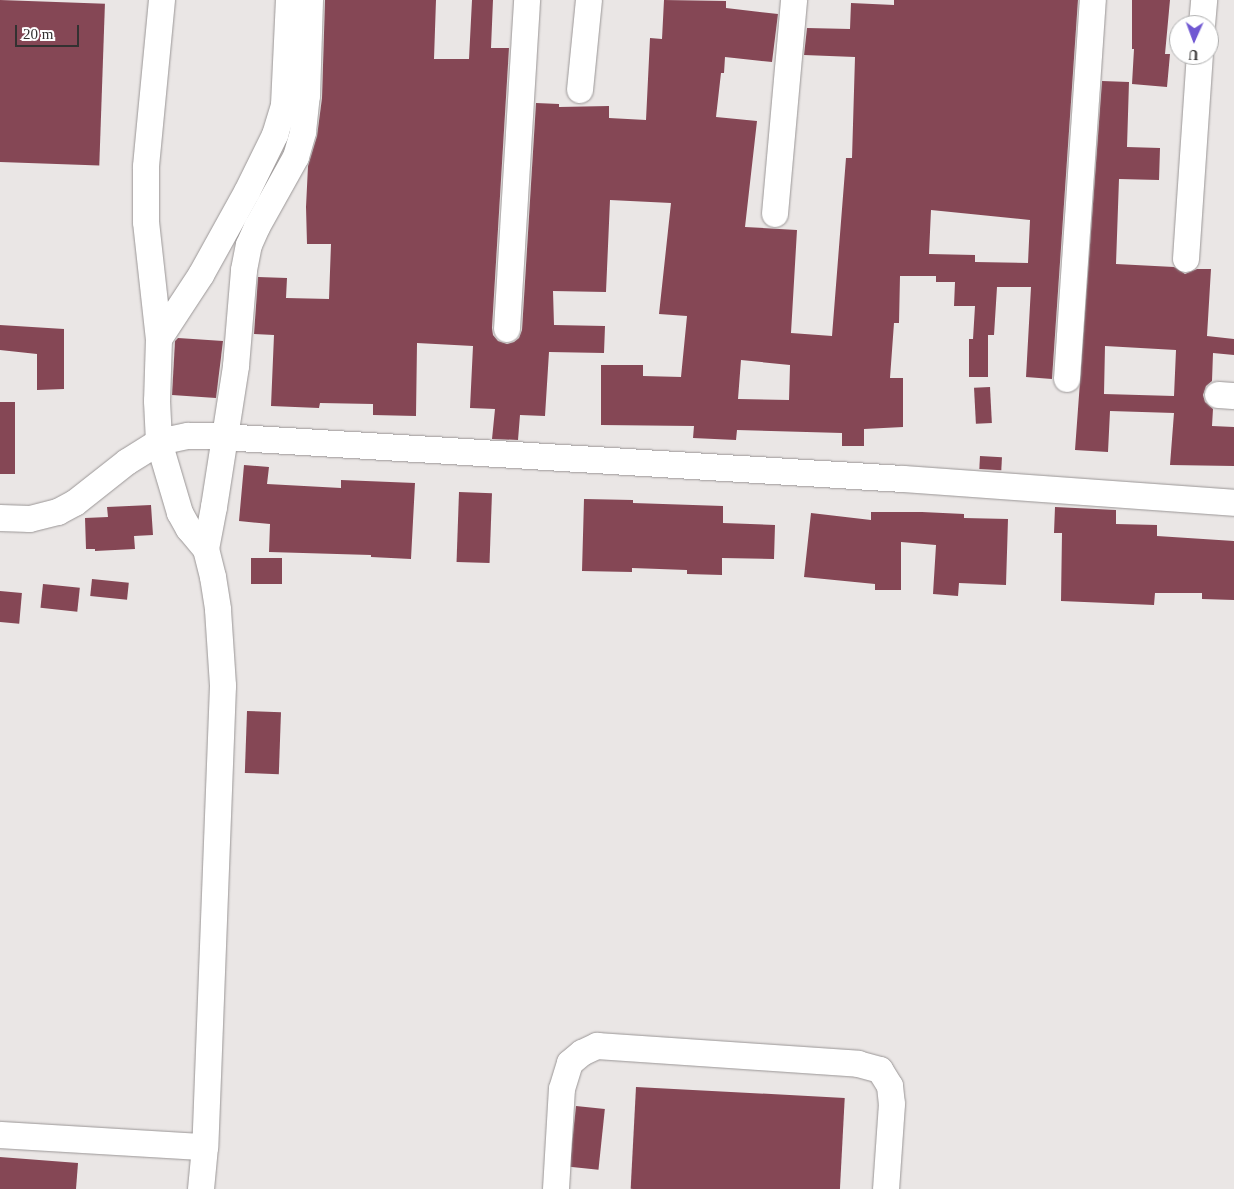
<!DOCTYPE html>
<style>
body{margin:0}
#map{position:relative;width:1234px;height:1189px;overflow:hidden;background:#eae6e5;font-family:"Times New Roman",serif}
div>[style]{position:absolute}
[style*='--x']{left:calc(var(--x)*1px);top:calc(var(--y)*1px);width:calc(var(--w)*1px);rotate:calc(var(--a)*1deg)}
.building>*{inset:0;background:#854755;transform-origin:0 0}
.roads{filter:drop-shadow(0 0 1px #9a9696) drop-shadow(0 0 1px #9a9696)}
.minor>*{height:26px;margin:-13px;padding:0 13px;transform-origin:13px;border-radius:13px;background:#fff}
span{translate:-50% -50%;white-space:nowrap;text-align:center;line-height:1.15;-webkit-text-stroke:5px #fff;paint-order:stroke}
.north{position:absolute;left:1169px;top:15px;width:50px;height:50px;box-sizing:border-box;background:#fff;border:1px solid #adadad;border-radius:50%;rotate:182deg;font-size:14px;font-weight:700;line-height:20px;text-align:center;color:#333131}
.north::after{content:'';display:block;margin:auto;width:18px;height:22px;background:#7058d2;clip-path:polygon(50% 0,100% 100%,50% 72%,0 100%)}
.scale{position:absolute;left:15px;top:25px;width:64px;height:22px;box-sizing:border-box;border:2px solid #333131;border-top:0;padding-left:6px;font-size:15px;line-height:18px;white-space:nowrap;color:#333131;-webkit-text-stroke:4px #fff;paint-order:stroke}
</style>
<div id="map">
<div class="building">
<div style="left:0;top:0;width:105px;height:162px;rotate:2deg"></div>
<div style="clip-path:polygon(evenodd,325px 0,436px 0,434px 59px,469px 59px,472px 0,493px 0,491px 48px,509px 48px,492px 328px,493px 335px,498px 341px,507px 344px,514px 342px,519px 338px,522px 330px,536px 103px,559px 104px,559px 107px,609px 106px,609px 118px,646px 120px,650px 38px,662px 39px,664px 0,726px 1px,726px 8px,778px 14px,772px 62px,725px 57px,724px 73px,721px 73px,716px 117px,757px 121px,745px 227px,797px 230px,791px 333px,832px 336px,846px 158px,852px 158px,855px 57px,804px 55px,807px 28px,850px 29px,851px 3px,894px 5px,894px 0,1078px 0,1052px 379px,1026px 377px,1031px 287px,997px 287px,994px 335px,988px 335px,988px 377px,969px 377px,969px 339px,973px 339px,975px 306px,954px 306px,955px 282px,936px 282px,936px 276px,900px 276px,899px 323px,894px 323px,890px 378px,903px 378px,903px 427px,864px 429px,864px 446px,842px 446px,842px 433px,737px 430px,736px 440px,693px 438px,694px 426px,601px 425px,601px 365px,643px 365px,643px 376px,681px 377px,687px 316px,659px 314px,671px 203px,610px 200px,606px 292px,553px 291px,554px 325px,605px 326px,604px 353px,549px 352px,545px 416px,520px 415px,518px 440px,492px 439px,495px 409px,470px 408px,473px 346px,417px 343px,416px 416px,373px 415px,373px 404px,320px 403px,319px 408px,271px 406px,274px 335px,254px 334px,258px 277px,287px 278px,286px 298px,329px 299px,331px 244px,307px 244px,306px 207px,308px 166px,317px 136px,322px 98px,325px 0,931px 210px,1030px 220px,1028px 263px,975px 262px,975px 255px,929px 254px,931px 210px,325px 0,741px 360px,790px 365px,789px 400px,738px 399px,741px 360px)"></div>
<div style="clip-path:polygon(1132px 0,1170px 0,1165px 54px,1170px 54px,1167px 87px,1132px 84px,1134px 49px,1132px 49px)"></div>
<div style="clip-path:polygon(evenodd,1102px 81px,1129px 82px,1127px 147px,1160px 148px,1159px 180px,1119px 179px,1116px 264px,1174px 267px,1185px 274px,1197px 269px,1211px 269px,1207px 336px,1234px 339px,1234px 355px,1213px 353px,1212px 381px,1206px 386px,1203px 395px,1205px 402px,1213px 409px,1212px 426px,1234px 427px,1234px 466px,1170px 465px,1174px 413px,1110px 411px,1108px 452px,1075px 450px,1102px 81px,1105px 346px,1176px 350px,1174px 396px,1104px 394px,1105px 346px)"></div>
<div style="clip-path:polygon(0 325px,64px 329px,64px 389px,37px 390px,37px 354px,0 350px)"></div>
<div style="clip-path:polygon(178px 338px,223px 341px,216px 398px,172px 395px,175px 341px)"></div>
<div style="left:990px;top:387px;width:36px;height:16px;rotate:87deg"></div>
<div style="left:0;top:402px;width:15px;height:72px"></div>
<div style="left:980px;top:456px;width:22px;height:13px;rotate:3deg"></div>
<div style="clip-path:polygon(244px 465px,269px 467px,267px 484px,341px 488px,341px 480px,415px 483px,411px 559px,371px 557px,371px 555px,269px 552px,270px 524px,239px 521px)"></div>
<div style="left:459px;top:492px;width:33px;height:70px;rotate:2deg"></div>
<div style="clip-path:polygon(584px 499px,633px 500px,633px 503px,723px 506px,723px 523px,775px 525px,774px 559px,722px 558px,722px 575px,687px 574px,687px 570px,632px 568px,632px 572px,582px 571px)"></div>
<div style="clip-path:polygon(151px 505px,153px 535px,134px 536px,135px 549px,95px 551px,95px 549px,86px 549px,85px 518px,108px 517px,107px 507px)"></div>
<div style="clip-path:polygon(1055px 507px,1116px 510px,1116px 524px,1157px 525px,1157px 536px,1234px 541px,1234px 600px,1202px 599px,1202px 593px,1155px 593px,1154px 605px,1061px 601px,1062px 533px,1054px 533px)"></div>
<div style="clip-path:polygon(871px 512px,922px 512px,964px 514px,964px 518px,1008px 519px,1006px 585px,959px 583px,958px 596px,933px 594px,936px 545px,901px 542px,901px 590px,875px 590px,875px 584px,804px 577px,811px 513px,871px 520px)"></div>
<div style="left:251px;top:558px;width:31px;height:26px"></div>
<div style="left:92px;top:579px;width:37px;height:17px;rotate:6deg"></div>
<div style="left:43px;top:584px;width:37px;height:24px;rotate:6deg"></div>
<div style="left:0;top:591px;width:22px;height:31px;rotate:5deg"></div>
<div style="left:247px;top:711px;width:34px;height:62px;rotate:2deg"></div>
<div style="left:636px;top:1087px;width:209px;height:102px;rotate:3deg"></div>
<div style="left:576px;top:1106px;width:29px;height:61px;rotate:6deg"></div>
<div style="clip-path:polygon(0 1157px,78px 1163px,76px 1189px,0 1189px)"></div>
</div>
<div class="roads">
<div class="minor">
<div style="--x:162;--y:0;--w:168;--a:95.5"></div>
<div style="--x:146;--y:167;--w:55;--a:90"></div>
<div style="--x:146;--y:222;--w:118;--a:83.7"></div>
<div style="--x:159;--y:339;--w:62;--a:91.8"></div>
<div style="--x:157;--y:401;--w:41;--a:87.2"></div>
<div style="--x:159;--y:442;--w:74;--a:73.5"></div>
<div style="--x:180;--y:513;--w:18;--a:61"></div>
<div style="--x:189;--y:529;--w:26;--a:50"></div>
<div style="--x:206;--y:549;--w:29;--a:76"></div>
<div style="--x:213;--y:577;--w:33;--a:81"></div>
<div style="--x:218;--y:610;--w:76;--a:86.2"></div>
<div style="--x:223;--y:686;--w:461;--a:92.2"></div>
<div style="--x:205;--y:1147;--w:42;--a:95.4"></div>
<div style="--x:1202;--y:25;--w:25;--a:-85"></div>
<div style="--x:580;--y:90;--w:90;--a:-84.3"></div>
<div style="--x:775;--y:214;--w:215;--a:-84.9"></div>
<div style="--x:1186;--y:259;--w:204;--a:-86.1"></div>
<div style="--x:507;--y:329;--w:330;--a:-86.5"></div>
<div style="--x:159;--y:339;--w:77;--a:-56.7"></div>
<div style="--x:201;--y:275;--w:95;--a:-61"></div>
<div style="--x:247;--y:192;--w:64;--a:-63.8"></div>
<div style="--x:275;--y:135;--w:31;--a:-73"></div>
<div style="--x:284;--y:105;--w:105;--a:-87.3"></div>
<div style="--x:1067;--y:379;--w:380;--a:-86.1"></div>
<div style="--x:1218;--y:395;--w:16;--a:4"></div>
<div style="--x:0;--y:518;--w:30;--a:2"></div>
<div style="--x:30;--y:519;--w:29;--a:-14"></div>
<div style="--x:58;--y:512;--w:19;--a:-28"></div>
<div style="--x:75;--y:503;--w:66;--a:-38.3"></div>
<div style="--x:127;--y:462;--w:38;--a:-32"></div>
<div style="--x:159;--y:442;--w:30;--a:-12"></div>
<div style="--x:188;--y:436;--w:18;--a:0"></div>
<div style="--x:206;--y:436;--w:698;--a:3.53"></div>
<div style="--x:903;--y:479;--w:332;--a:4.1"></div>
<div style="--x:206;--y:549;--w:43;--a:-79.2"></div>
<div style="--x:214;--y:507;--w:143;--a:-81.1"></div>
<div style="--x:236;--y:366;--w:96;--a:-85.2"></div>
<div style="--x:244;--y:270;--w:25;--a:-79"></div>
<div style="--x:249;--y:245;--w:20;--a:-66"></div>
<div style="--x:257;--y:227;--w:80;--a:-60.9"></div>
<div style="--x:296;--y:157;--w:26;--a:-74"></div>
<div style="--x:303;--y:132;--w:36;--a:-84"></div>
<div style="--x:307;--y:96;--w:96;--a:-88.2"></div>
<div style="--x:0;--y:1135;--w:205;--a:3.4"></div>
<div style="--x:556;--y:1189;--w:100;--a:-86.6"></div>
<div style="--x:562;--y:1089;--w:27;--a:-73"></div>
<div style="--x:570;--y:1063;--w:16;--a:-40"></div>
<div style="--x:582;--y:1053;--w:17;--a:-25"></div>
<div style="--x:597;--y:1046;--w:262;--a:3.9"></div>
<div style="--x:858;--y:1064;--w:23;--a:15"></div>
<div style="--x:880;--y:1070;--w:19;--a:58"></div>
<div style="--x:890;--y:1086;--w:18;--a:84"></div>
<div style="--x:892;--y:1104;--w:85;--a:94"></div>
</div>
</div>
<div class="north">U</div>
<div class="scale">20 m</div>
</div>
